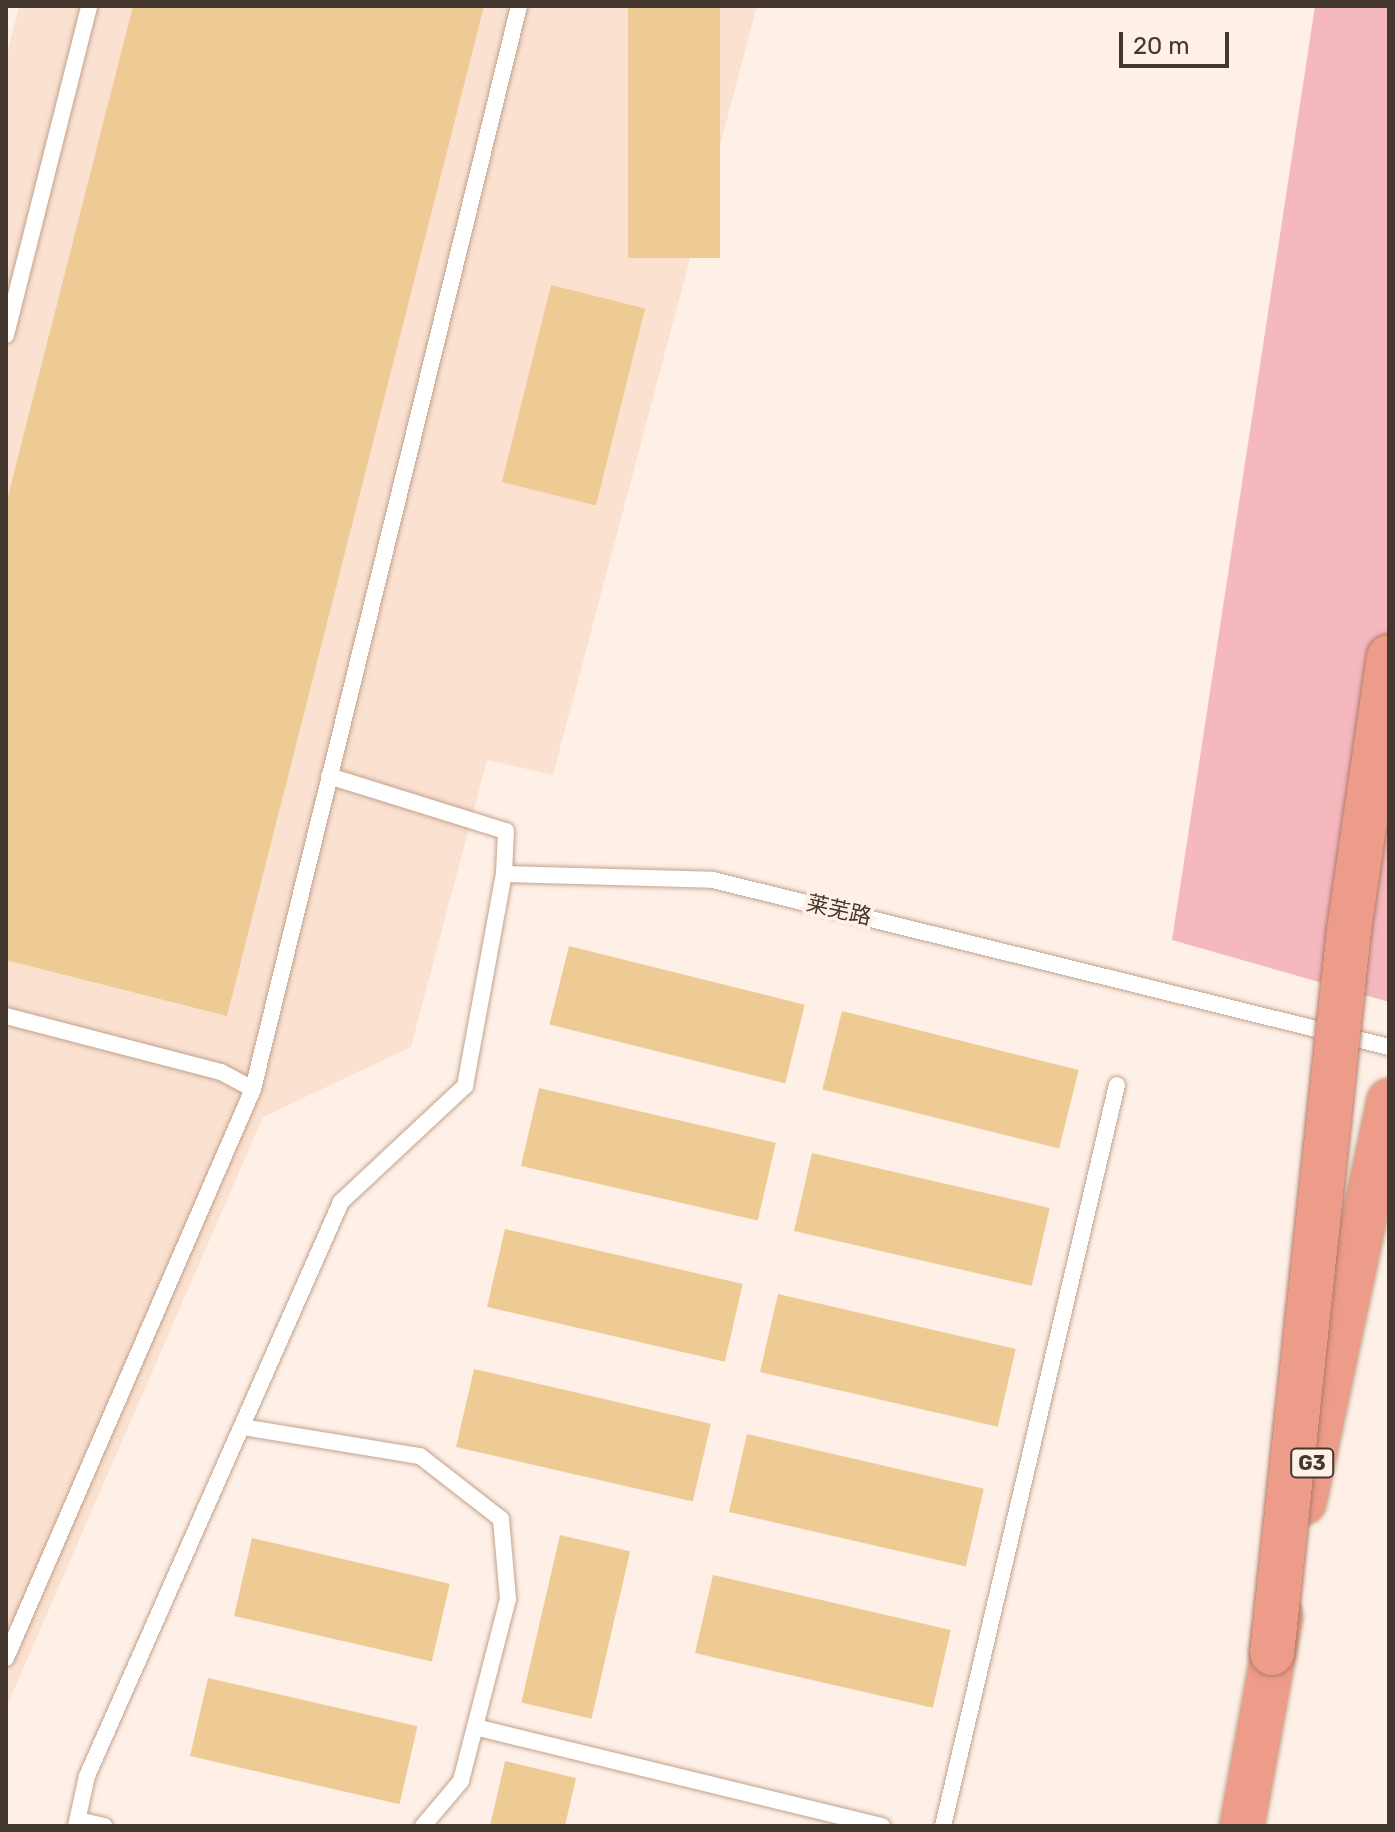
<!DOCTYPE html>
<meta charset="utf-8">
<style>
body{margin:0}
#map{position:relative;width:1395px;height:1832px;overflow:hidden;background:#fef0e7;font-family:Rubik,"Noto Sans SC",sans-serif}
div>[style]{position:absolute}
[style*='--x']{left:calc(var(--x)*1px);top:calc(var(--y)*1px);width:calc(var(--w)*1px);rotate:calc(var(--a)*1deg)}
.built>*{inset:0;background:#fae1d0}
.green>*{inset:0;background:#f5b8be}
.building>*{inset:0;background:#eeca94;transform-origin:0 0}
.roads{filter:drop-shadow(0 0 2px #c2a28c) drop-shadow(0 0 2px #c2a28c)}
.lane>*{height:16px;margin:-8px;padding:0 8px;transform-origin:8px;border-radius:8px;background:#fff}
.highway>*{height:44px;margin:-22px;padding:0 22px;transform-origin:22px;border-radius:22px;background:#ec9c89}
.bridges{filter:drop-shadow(0 0 2px #b17969) drop-shadow(0 0 2px #b17969)}
.highway-bridge>*{height:44px;margin:-22px;padding:0 22px;transform-origin:22px;border-radius:22px;background:#ec9c89}
span{translate:-50% -50%;white-space:nowrap;text-align:center;line-height:1.15;-webkit-text-stroke:8px #fef0e7;paint-order:stroke}
.shield-label span{padding:2px 6px;background:#fef0e7;border:2px solid;border-radius:6px;-webkit-text-stroke-width:0}
.shield-label{font-size:20px;color:#44372d;font-weight:700}
.street-label{font-size:22px;color:#44372d}
.frame{position:absolute;inset:0;border:8px solid #44372d;pointer-events:none}
.scale{position:absolute;left:1119px;top:32px;width:110px;height:36px;box-sizing:border-box;border:4px solid #44372d;border-top:0;padding-left:10px;font-size:24px;line-height:28px;white-space:nowrap;color:#44372d;-webkit-text-stroke:6px #fef0e7;paint-order:stroke}
</style>
<div id="map">
<div class="built">
<div style="clip-path:polygon(19px 6px,757px 6px,553px 775px,487px 760px,411px 1047px,263px 1117px,6px 1708px,6px 59px)"></div>
</div>
<div class="green">
<div style="clip-path:polygon(1315px 6px,1389px 6px,1389px 1002px,1172px 940px)"></div>
</div>
<div class="building">
<div style="clip-path:polygon(133px 6px,484px 6px,227px 1016px,6px 960px,6px 504px)"></div>
<div style="left:628px;top:6px;width:92px;height:252px"></div>
<div style="left:551px;top:285px;width:97px;height:203px;rotate:14deg"></div>
<div style="left:569px;top:946px;width:243px;height:81px;rotate:14deg"></div>
<div style="left:842px;top:1011px;width:244px;height:81px;rotate:14deg"></div>
<div style="left:539px;top:1088px;width:243px;height:80px;rotate:13deg"></div>
<div style="left:812px;top:1153px;width:244px;height:80px;rotate:13deg"></div>
<div style="left:505px;top:1229px;width:244px;height:80px;rotate:13deg"></div>
<div style="left:778px;top:1294px;width:244px;height:80px;rotate:13deg"></div>
<div style="left:474px;top:1369px;width:243px;height:80px;rotate:13deg"></div>
<div style="left:747px;top:1434px;width:243px;height:80px;rotate:13deg"></div>
<div style="left:560px;top:1535px;width:72px;height:172px;rotate:13deg"></div>
<div style="left:252px;top:1538px;width:203px;height:80px;rotate:13deg"></div>
<div style="left:713px;top:1575px;width:244px;height:80px;rotate:13deg"></div>
<div style="left:208px;top:1678px;width:215px;height:80px;rotate:13deg"></div>
<div style="clip-path:polygon(505px 1761px,576px 1778px,565px 1826px,490px 1826px)"></div>
</div>
<div class="roads">
<div class="lane">
<div style="--x:6;--y:335;--w:339;--a:-75.8"></div>
<div style="--x:329;--y:776;--w:185;--a:17.3"></div>
<div style="--x:506;--y:831;--w:43;--a:92.7"></div>
<div style="--x:504;--y:874;--w:209;--a:1.6"></div>
<div style="--x:713;--y:880;--w:696;--a:13.88"></div>
<div style="--x:6;--y:1016;--w:222;--a:14.6"></div>
<div style="--x:221;--y:1072;--w:36;--a:28"></div>
<div style="--x:242;--y:1427;--w:180;--a:9.3"></div>
<div style="--x:420;--y:1456;--w:103;--a:37.9"></div>
<div style="--x:501;--y:1519;--w:80;--a:85"></div>
<div style="--x:508;--y:1599;--w:188;--a:104.5"></div>
<div style="--x:461;--y:1781;--w:59;--a:130.2"></div>
<div style="--x:6;--y:1658;--w:620;--a:-66.53"></div>
<div style="--x:253;--y:1089;--w:1115;--a:-76.2"></div>
<div style="--x:475;--y:1727;--w:419;--a:13.7"></div>
<div style="--x:78;--y:1820;--w:27;--a:13"></div>
<div style="--x:76;--y:1826;--w:51;--a:-77.6"></div>
<div style="--x:87;--y:1776;--w:628;--a:-66.13"></div>
<div style="--x:341;--y:1202;--w:170;--a:-43.1"></div>
<div style="--x:465;--y:1086;--w:216;--a:-79.6"></div>
<div style="--x:943;--y:1826;--w:761;--a:-76.79"></div>
</div>
<div class="highway">
<div style="--x:1304;--y:1502;--w:410;--a:-78"></div>
<div style="--x:1242;--y:1826;--w:213;--a:-79.7"></div>
</div>
</div>
<div class="bridges">
<div class="highway-bridge">
<div style="--x:1272;--y:1653;--w:727;--a:-83.92"></div>
<div style="--x:1349;--y:930;--w:276;--a:-81.7"></div>
</div>
</div>
<div class="shield-label">
<span style="left:1312px;top:1463px">G3</span>
</div>
<div class="street-label">
<span style="left:839px;top:910px;rotate:13deg">莱芜路</span>
</div>
<div class="frame"></div>
<div class="scale">20 m</div>
</div>
